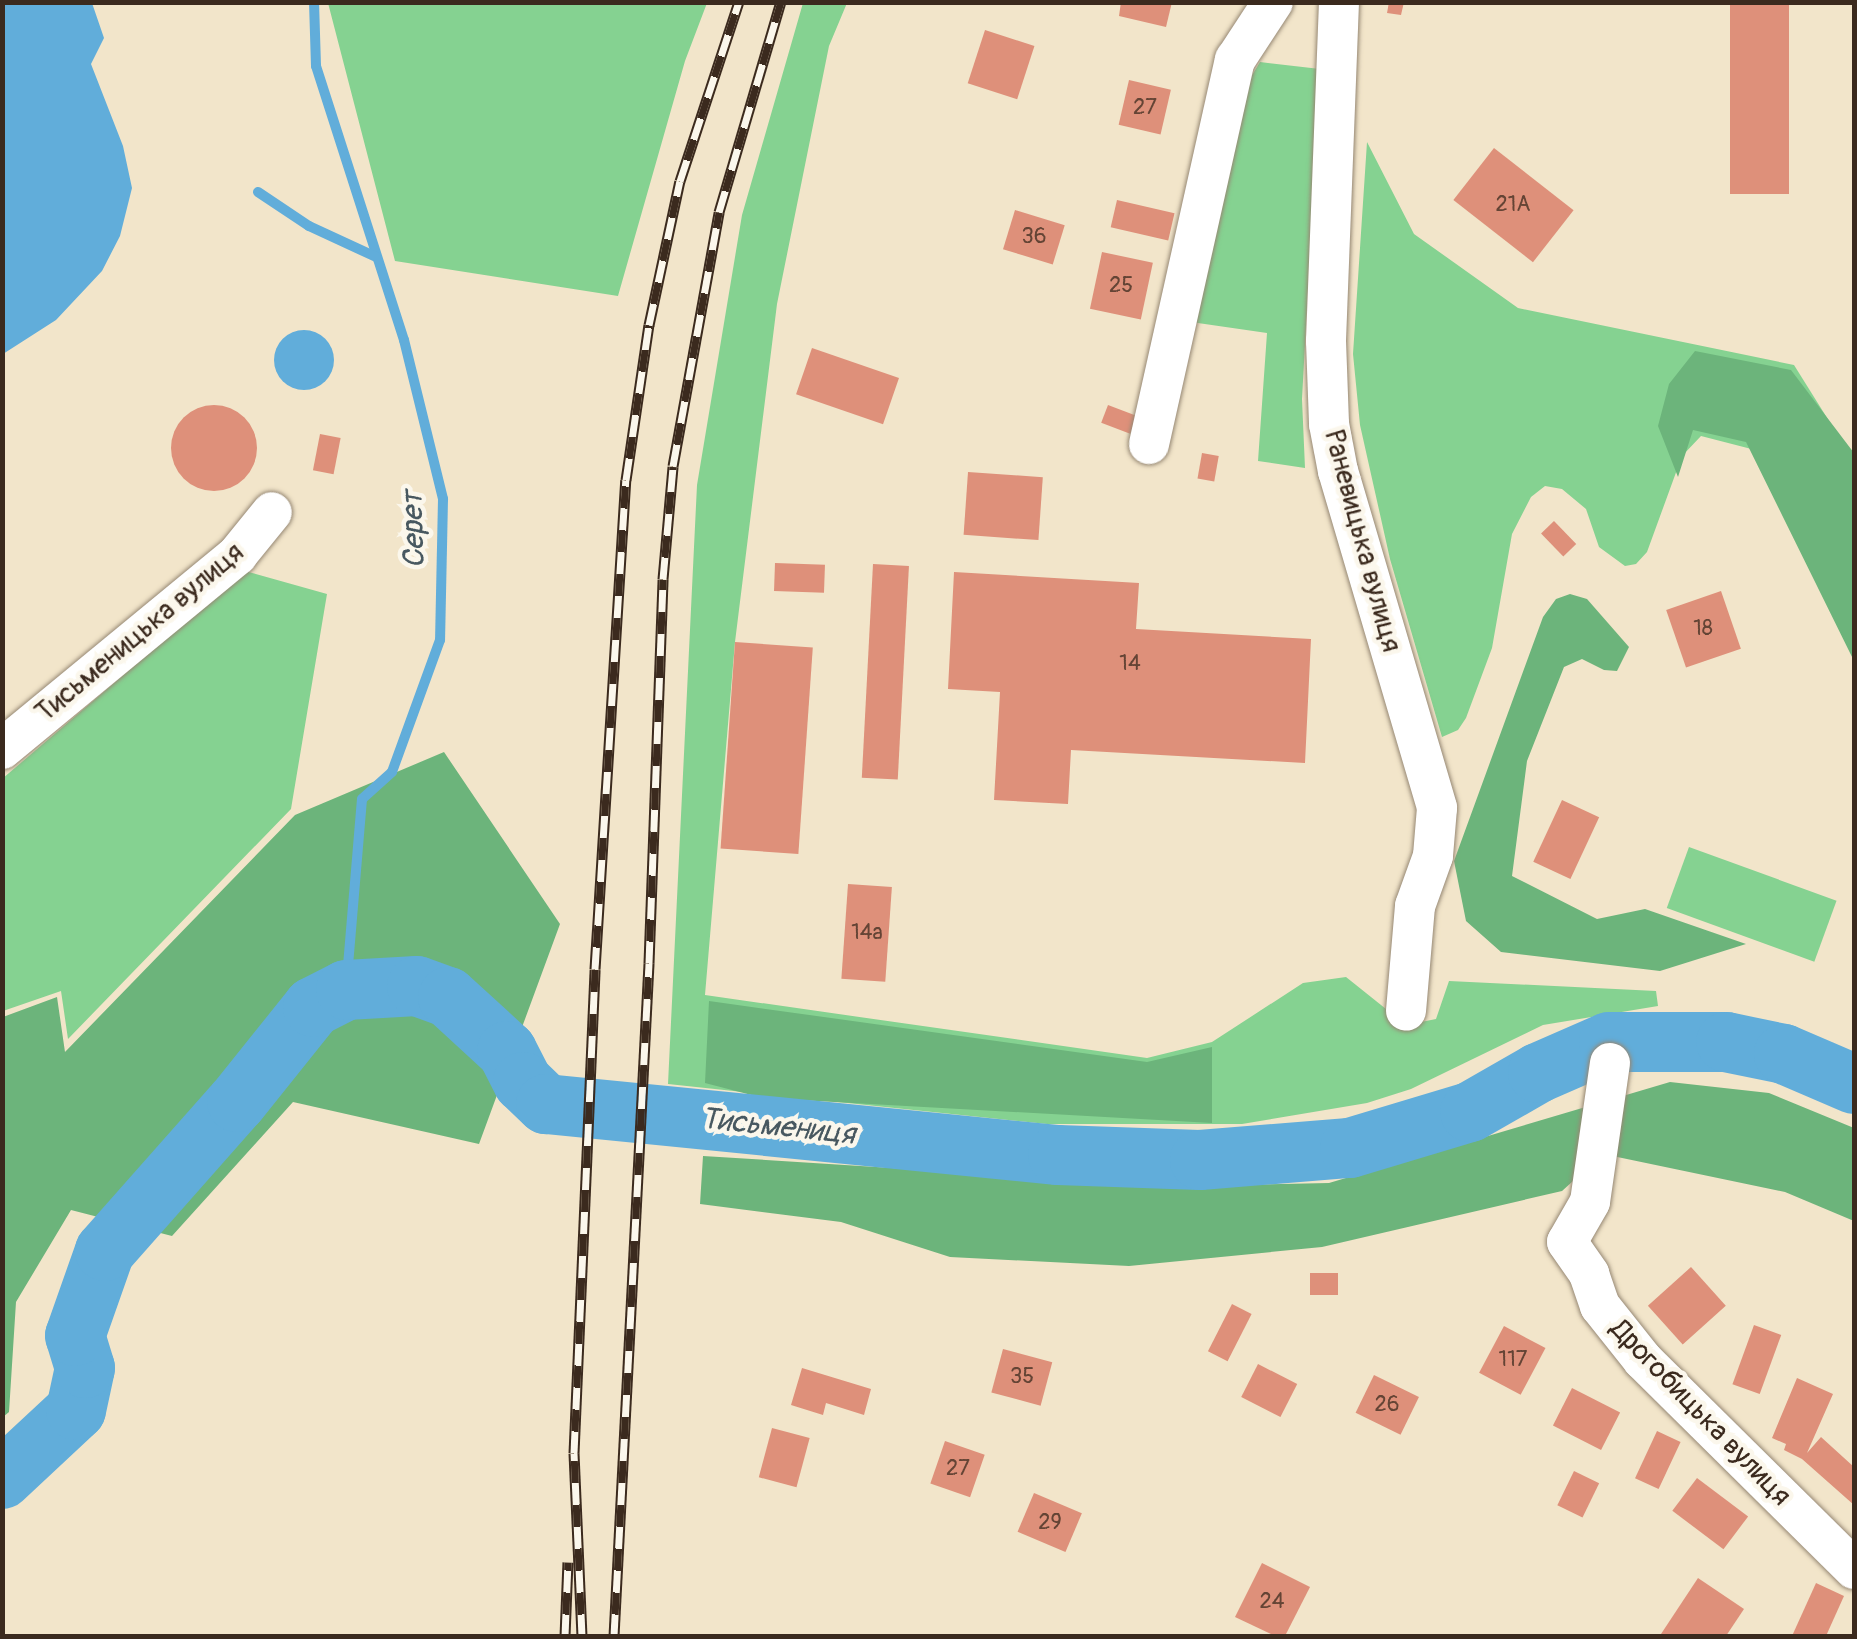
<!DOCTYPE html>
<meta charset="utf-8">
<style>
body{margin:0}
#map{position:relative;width:1857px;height:1639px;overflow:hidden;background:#f2e5ca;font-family:Pangolin,sans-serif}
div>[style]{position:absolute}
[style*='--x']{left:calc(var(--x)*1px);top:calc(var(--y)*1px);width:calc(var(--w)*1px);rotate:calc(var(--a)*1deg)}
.green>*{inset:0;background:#85d291;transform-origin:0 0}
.forest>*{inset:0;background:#6cb47b}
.water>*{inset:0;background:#61adda}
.round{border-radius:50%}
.stream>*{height:10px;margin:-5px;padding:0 5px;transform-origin:5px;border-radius:5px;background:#61adda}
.river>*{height:60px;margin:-30px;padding:0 30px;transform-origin:30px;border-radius:30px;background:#61adda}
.building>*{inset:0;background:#de907a;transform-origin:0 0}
.roads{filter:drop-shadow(0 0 2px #968874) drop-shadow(0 0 2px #968874)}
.street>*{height:40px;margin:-20px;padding:0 20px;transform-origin:20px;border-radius:20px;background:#fff}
.rail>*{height:11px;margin-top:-5.5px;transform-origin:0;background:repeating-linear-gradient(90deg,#fbf7ec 0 22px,#3b2a1e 0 44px);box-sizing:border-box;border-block:2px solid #3b2a1e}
span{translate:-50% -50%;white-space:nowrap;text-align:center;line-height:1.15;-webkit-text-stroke:9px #fbf7ec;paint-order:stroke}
.number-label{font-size:22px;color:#644435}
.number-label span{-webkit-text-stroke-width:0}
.street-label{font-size:28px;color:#3b2a1e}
.water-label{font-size:30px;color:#485860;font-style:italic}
.frame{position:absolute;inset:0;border:5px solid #3b2a1e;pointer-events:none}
</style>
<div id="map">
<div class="green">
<div style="clip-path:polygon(328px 3px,707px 3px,685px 61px,618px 296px,395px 261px)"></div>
<div style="clip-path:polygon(803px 3px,847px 3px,829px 46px,777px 304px,735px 642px,705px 995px,1147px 1058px,1212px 1042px,1303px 983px,1346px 977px,1406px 1025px,1436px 1019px,1449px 981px,1656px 991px,1658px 1006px,1543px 1025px,1411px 1089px,1367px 1103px,1242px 1124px,1047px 1124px,668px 1084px,697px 485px,742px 215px)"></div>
<div style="clip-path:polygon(1260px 62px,1320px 69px,1302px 399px,1305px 468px,1258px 461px,1267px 333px,1191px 322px,1245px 87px)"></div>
<div style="clip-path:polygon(1367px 142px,1414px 234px,1518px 308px,1794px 365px,1839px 437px,1763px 452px,1701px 436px,1682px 456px,1647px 552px,1636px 564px,1625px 566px,1599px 547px,1586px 509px,1562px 489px,1545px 486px,1531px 497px,1512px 534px,1492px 648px,1466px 718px,1458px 730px,1442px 737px,1390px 559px,1360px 425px,1353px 354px)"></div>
<div style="clip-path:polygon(245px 571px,327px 594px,291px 809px,68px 1039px,61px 991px,3px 1011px,2px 779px)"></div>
<div style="left:1689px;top:847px;width:157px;height:65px;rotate:20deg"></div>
</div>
<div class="forest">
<div style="clip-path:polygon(1695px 351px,1791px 370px,1854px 453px,1854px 661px,1746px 442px,1693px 430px,1678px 477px,1658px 426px,1669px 384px)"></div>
<div style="clip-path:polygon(1570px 594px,1587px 599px,1629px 647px,1617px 671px,1604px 670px,1582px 659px,1564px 667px,1527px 761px,1512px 876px,1597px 919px,1645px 909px,1746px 944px,1660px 971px,1501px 952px,1466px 921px,1454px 861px,1543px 617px,1556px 599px)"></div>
<div style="clip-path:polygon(444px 752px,560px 924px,479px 1144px,293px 1102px,172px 1236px,71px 1210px,16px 1302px,9px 1412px,3px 1417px,3px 1017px,57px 997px,65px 1052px,295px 815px)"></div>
<div style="clip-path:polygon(709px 1001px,1147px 1062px,1212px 1047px,1212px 1123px,763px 1098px,705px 1083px)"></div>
<div style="clip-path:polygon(1670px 1082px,1769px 1093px,1854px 1128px,1854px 1221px,1785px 1192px,1603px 1154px,1562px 1191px,1322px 1247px,1129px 1266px,950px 1257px,841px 1222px,700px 1204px,703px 1156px,1177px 1186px,1329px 1183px)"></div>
</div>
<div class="water">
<div style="clip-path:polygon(3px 2px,92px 3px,104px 38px,91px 64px,123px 146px,132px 188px,120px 236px,102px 271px,56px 320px,3px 354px)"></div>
<div class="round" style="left:274px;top:330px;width:60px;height:60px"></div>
</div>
<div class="stream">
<div style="--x:314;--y:2;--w:64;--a:88.2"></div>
<div style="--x:316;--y:66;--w:288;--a:72.2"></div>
<div style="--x:404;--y:340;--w:164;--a:76.2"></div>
<div style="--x:443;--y:499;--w:141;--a:91.2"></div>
<div style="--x:440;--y:640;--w:140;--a:110"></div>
<div style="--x:392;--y:772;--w:40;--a:138"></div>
<div style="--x:362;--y:799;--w:192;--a:94.8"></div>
<div style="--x:258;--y:192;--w:61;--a:33.7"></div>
<div style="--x:309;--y:226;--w:74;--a:24.8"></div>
</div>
<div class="river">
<div style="--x:2;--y:1479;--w:101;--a:-43"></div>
<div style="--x:76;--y:1410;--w:43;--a:-77.9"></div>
<div style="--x:85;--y:1368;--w:34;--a:-107"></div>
<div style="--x:75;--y:1336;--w:90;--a:-70.6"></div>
<div style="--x:105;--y:1251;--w:199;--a:-48.5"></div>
<div style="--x:237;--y:1102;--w:122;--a:-51.3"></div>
<div style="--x:313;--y:1007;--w:37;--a:-27"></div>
<div style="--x:346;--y:990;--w:71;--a:-3.2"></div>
<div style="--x:417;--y:986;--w:33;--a:20"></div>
<div style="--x:448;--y:997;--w:80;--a:42.5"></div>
<div style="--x:507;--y:1051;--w:35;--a:63"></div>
<div style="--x:523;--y:1082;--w:32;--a:44"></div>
<div style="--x:546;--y:1104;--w:515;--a:5.69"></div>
<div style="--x:1058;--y:1155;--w:142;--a:2"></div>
<div style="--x:1200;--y:1160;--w:150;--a:-4.6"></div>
<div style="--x:1350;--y:1148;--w:125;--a:-16.7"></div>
<div style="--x:1470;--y:1112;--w:78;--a:-29.8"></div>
<div style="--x:1538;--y:1073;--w:77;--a:-23.6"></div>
<div style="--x:1609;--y:1042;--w:117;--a:0"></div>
<div style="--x:1726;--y:1042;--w:59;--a:11.7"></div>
<div style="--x:1784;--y:1054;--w:76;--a:23.2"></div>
</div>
<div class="building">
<div style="clip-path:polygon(1121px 2px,1172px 2px,1166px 27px,1119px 16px)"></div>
<div style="clip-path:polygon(1389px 2px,1404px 2px,1401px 15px,1387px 13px)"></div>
<div style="left:1730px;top:2px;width:59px;height:192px"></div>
<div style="left:985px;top:30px;width:52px;height:56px;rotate:18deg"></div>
<div style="left:1129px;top:80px;width:43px;height:46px;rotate:13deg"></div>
<div style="left:1494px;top:148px;width:101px;height:66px;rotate:38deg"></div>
<div style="left:1117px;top:200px;width:59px;height:28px;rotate:13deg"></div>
<div style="left:1015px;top:210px;width:52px;height:41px;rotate:17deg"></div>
<div style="left:1102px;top:252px;width:52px;height:58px;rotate:12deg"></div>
<div style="left:812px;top:348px;width:92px;height:49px;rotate:19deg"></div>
<div style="left:1108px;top:405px;width:31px;height:19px;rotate:21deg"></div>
<div class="round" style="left:171px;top:405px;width:86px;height:86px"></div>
<div style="left:320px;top:434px;width:21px;height:37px;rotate:11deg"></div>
<div style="left:1202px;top:453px;width:17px;height:26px;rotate:10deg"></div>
<div style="left:968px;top:472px;width:75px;height:63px;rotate:4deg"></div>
<div style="left:1554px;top:521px;width:32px;height:18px;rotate:46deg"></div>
<div style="left:775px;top:563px;width:50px;height:28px;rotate:2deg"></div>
<div style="left:873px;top:564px;width:36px;height:214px;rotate:3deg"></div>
<div style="clip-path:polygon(954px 572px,1139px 583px,1136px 629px,1311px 639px,1305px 763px,1071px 750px,1068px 804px,994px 800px,1000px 692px,948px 689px)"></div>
<div style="left:1721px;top:591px;width:61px;height:58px;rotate:71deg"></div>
<div style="left:735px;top:642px;width:78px;height:207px;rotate:4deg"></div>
<div style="left:1562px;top:800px;width:41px;height:68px;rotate:25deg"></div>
<div style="left:848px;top:884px;width:44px;height:95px;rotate:4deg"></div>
<div style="left:1691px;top:1267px;width:52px;height:58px;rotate:48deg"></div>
<div style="left:1310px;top:1273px;width:28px;height:22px"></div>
<div style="left:1232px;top:1304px;width:22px;height:53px;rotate:27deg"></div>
<div style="left:1754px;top:1325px;width:29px;height:63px;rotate:20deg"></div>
<div style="left:1504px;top:1326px;width:47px;height:53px;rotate:28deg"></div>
<div style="left:1003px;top:1349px;width:51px;height:45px;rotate:15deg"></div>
<div style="left:1258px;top:1364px;width:44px;height:37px;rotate:27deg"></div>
<div style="clip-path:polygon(802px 1368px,871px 1389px,864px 1415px,826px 1403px,823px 1415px,791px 1405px)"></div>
<div style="left:1374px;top:1375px;width:50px;height:42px;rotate:26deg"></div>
<div style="clip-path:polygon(1797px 1378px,1833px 1394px,1807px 1453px,1821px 1437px,1854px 1467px,1854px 1505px,1802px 1459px,1784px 1450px,1786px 1444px,1772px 1438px)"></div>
<div style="left:1572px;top:1388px;width:54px;height:42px;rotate:27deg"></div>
<div style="left:772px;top:1428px;width:39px;height:51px;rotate:15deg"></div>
<div style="left:1657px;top:1431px;width:26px;height:52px;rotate:25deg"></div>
<div style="left:945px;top:1441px;width:42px;height:45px;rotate:19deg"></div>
<div style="left:1574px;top:1471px;width:28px;height:38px;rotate:26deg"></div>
<div style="left:1697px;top:1478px;width:64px;height:41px;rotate:37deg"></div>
<div style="left:1034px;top:1493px;width:52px;height:42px;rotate:23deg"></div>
<div style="clip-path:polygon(1262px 1563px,1310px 1587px,1285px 1636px,1275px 1636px,1235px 1617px)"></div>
<div style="clip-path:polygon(1698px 1578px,1744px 1609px,1726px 1636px,1666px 1636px,1661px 1634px)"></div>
<div style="clip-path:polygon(1816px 1583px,1844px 1596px,1826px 1636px,1792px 1636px)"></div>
</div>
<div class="roads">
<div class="street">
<div style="--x:1339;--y:2;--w:339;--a:92.2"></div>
<div style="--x:1326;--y:341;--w:83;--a:87.9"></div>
<div style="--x:1329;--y:424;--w:48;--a:79.2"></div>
<div style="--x:1338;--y:471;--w:351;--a:73.6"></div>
<div style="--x:1437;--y:808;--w:48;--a:94.8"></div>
<div style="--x:1433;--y:856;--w:53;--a:109.8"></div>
<div style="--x:1415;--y:906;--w:105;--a:94.9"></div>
<div style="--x:1149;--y:444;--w:394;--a:-77.4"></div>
<div style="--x:1235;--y:60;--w:69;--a:-56.8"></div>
<div style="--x:2;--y:749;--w:305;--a:-39.5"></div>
<div style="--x:237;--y:555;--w:55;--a:-50.9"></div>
<div style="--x:1610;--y:1063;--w:140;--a:98.2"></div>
<div style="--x:1590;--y:1202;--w:46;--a:119.9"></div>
<div style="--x:1567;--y:1242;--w:39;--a:55"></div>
<div style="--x:1589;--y:1274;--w:34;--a:71"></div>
<div style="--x:1600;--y:1306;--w:69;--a:51.5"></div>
<div style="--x:1643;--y:1360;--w:297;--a:44.7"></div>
</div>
</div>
<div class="rail">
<div style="--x:565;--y:1636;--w:74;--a:-87.7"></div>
<div style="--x:582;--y:1636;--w:183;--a:-92.5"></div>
<div style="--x:574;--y:1453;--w:484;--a:-87.5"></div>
<div style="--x:595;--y:969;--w:490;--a:-86.4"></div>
<div style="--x:626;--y:480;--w:157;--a:-81.6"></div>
<div style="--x:649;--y:325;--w:147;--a:-77.9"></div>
<div style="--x:680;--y:181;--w:188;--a:-71.8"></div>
<div style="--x:614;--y:1636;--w:674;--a:-87.02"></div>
<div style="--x:649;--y:963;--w:384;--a:-87.9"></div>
<div style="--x:663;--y:579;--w:113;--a:-84.9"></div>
<div style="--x:673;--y:466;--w:258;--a:-79.7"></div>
<div style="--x:719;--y:212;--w:219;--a:-73.6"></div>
</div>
<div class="number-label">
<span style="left:1145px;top:108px">27</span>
<span style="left:1513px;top:205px">21А</span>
<span style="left:1034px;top:237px">36</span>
<span style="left:1121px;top:286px">25</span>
<span style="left:1703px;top:629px">18</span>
<span style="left:1130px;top:664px">14</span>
<span style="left:867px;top:933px">14а</span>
<span style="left:1513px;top:1360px">117</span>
<span style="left:1022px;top:1377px">35</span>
<span style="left:1387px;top:1405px">26</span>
<span style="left:958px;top:1469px">27</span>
<span style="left:1050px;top:1523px">29</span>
<span style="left:1272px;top:1602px">24</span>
</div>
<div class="street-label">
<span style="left:1362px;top:541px;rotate:75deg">Раневицька вулиця</span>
<span style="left:140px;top:633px;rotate:-40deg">Тисьменицька вулиця</span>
<span style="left:1700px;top:1413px;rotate:46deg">Дрогобицька вулиця</span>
</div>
<div class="water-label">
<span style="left:414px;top:530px;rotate:-92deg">Серет</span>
<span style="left:778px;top:1127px;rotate:6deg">Тисьмениця</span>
</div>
<div class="frame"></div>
</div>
